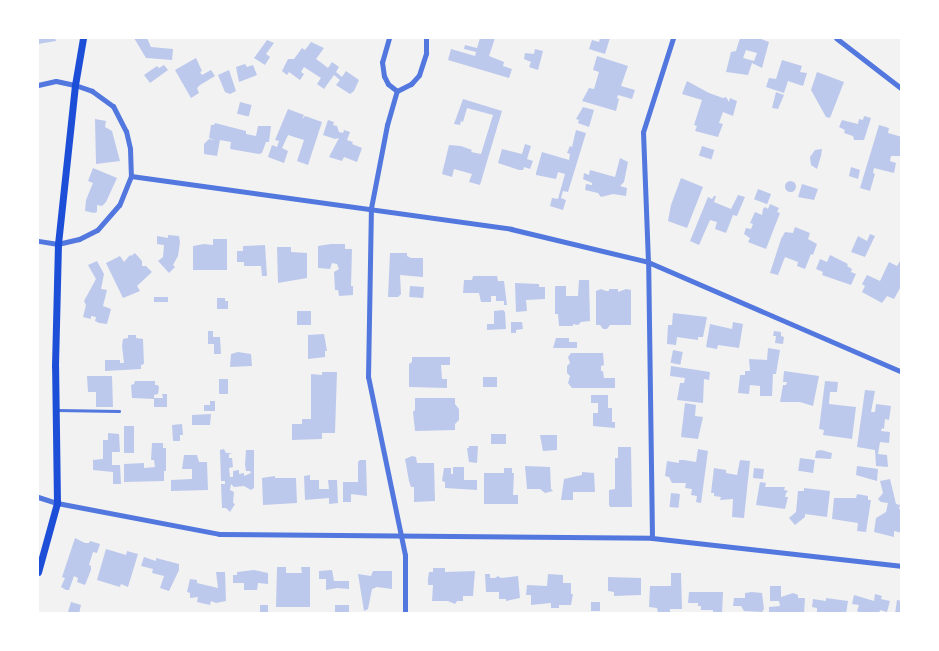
<!DOCTYPE html>
<style>
body{margin:0}
#map{position:relative;width:939px;height:651px;overflow:hidden;background:#f2f2f2;font-family:Helvetica,sans-serif}
div>[style]{position:absolute}
[style*='--x']{left:calc(var(--x)*1px);top:calc(var(--y)*1px);width:calc(var(--w)*1px);rotate:calc(var(--a)*1deg)}
.building>*{inset:0;background:#bdc9ec;transform-origin:0 0}
.round{border-radius:50%}
.service>*{height:2.5px;margin:-1.25px;padding:0 1.25px;transform-origin:1.25px;border-radius:1.25px;background:#5277de}
.minor>*{height:5px;margin:-2.5px;padding:0 2.5px;transform-origin:2.5px;border-radius:2.5px;background:#5277de}
.secondary>*{height:7px;margin:-3.5px;padding:0 3.5px;transform-origin:3.5px;border-radius:3.5px;background:#1d4ed8}
span{translate:-50% -50%;white-space:nowrap;text-align:center;line-height:1.15;-webkit-text-stroke:4px #fff;paint-order:stroke}
.frame{position:absolute;inset:0;border:39px solid #fff;pointer-events:none}
</style>
<div id="map">
<div class="building">
<div style="clip-path:polygon(38px 38px,55px 38px,56px 41px,38px 44px)"></div>
<div style="clip-path:polygon(134px 38px,147px 38px,151px 47px,173px 49px,172px 60px,146px 58px)"></div>
<div style="clip-path:polygon(480px 38px,495px 38px,489px 56px,504px 62px,503px 66px,512px 69px,509px 78px,448px 60px,451px 49px,475px 56px,476px 52px,464px 49px,465px 45px,477px 48px)"></div>
<div style="clip-path:polygon(600px 38px,610px 38px,605px 54px,589px 49px,592px 40px,599px 42px)"></div>
<div style="clip-path:polygon(evenodd,740px 38px,759px 38px,769px 42px,762px 68px,752px 63px,748px 75px,726px 72px,731px 52px,736px 51px,740px 38px,746px 50px,757px 53px,754px 61px,743px 58px,746px 50px)"></div>
<div style="clip-path:polygon(267px 40px,274px 43px,266px 54px,270px 57px,265px 65px,254px 58px)"></div>
<div style="clip-path:polygon(311px 42px,324px 48px,316px 59px,323px 64px,328px 68px,332px 62px,339px 67px,336px 72px,342px 77px,346px 71px,359px 80px,354px 91px,350px 94px,336px 85px,340px 80px,334px 75px,324px 89px,317px 84px,321px 78px,304px 67px,301px 72px,304px 74px,300px 80px,289px 72px,287px 75px,282px 71px,288px 59px,294px 59px,302px 48px,305px 50px)"></div>
<div style="clip-path:polygon(535px 49px,543px 51px,538px 70px,529px 67px,531px 62px,524px 59px,525px 53px,534px 54px)"></div>
<div style="clip-path:polygon(597px 56px,628px 66px,621px 86px,635px 90px,632px 99px,618px 95px,617px 98px,619px 99px,616px 111px,582px 101px,589px 88px,594px 89px,599px 72px,593px 70px)"></div>
<div style="clip-path:polygon(196px 58px,202px 71px,200px 72px,202px 75px,211px 70px,215px 76px,200px 85px,197px 88px,199px 93px,191px 98px,175px 70px)"></div>
<div style="clip-path:polygon(782px 60px,802px 66px,800px 72px,807px 73px,803px 86px,788px 81px,784px 93px,766px 87px,769px 78px,776px 79px)"></div>
<div style="clip-path:polygon(245px 64px,247px 67px,253px 65px,257px 75px,239px 82px,236px 67px)"></div>
<div style="clip-path:polygon(164px 65px,168px 70px,150px 83px,144px 75px,157px 66px,159px 68px)"></div>
<div style="clip-path:polygon(229px 70px,236px 91px,230px 94px,225px 92px,218px 75px)"></div>
<div style="clip-path:polygon(817px 72px,844px 82px,830px 118px,826px 117px,811px 90px)"></div>
<div style="clip-path:polygon(687px 81px,709px 93px,723px 98px,726px 97px,729px 102px,730px 98px,737px 101px,733px 116px,723px 112px,719px 123px,723px 124px,718px 137px,695px 131px,697px 126px,694px 125px,702px 100px,682px 94px)"></div>
<div style="clip-path:polygon(776px 92px,784px 95px,778px 109px,772px 108px)"></div>
<div style="clip-path:polygon(463px 99px,502px 111px,480px 185px,469px 182px,472px 174px,454px 169px,452px 177px,442px 174px,449px 145px,461px 146px,472px 150px,471px 152px,481px 154px,493px 115px,467px 108px,463px 122px,461px 121px,460px 125px,454px 124px)"></div>
<div style="left:240px;top:102px;width:12px;height:12px;rotate:14deg"></div>
<div style="clip-path:polygon(583px 107px,594px 110px,589px 127px,578px 123px,579px 120px,576px 119px)"></div>
<div style="clip-path:polygon(288px 109px,304px 115px,302px 119px,305px 116px,322px 122px,308px 165px,297px 161px,304px 140px,288px 135px,282px 148px,288px 151px,284px 163px,268px 157px,272px 145px,277px 147px,279px 141px,275px 140px)"></div>
<div style="clip-path:polygon(864px 116px,871px 118px,864px 140px,854px 140px,853px 136px,844px 133px,845px 130px,839px 127px,842px 120px,858px 124px,859px 119px,863px 120px)"></div>
<div style="clip-path:polygon(95px 119px,106px 121px,105px 127px,112px 131px,120px 161px,96px 164px)"></div>
<div style="clip-path:polygon(328px 120px,334px 122px,333px 125px,337px 126px,339px 132px,343px 133px,344px 130px,350px 132px,347px 140px,353px 142px,352px 144px,362px 148px,357px 162px,344px 157px,342px 161px,329px 157px,339px 138px,335px 139px,323px 135px)"></div>
<div style="clip-path:polygon(215px 123px,246px 131px,246px 134px,256px 136px,258px 126px,271px 126px,269px 142px,266px 142px,262px 153px,259px 154px,230px 149px,231px 142px,220px 140px,217px 156px,204px 154px,204px 144px,209px 139px,215px 140px,209px 138px,211px 125px,214px 125px)"></div>
<div style="clip-path:polygon(879px 125px,889px 128px,888px 133px,902px 137px,902px 154px,901px 156px,891px 156px,890px 161px,896px 163px,894px 173px,874px 168px,873px 173px,875px 174px,870px 191px,860px 188px)"></div>
<div style="clip-path:polygon(576px 130px,586px 133px,568px 192px,563px 191px,561px 198px,566px 200px,563px 210px,550px 206px,552px 198px,558px 199px,565px 174px,558px 172px,556px 179px,536px 175px,536px 173px,542px 152px,569px 160px,570px 154px,567px 153px,570px 146px,572px 147px)"></div>
<div style="clip-path:polygon(525px 144px,531px 146px,527px 159px,533px 161px,530px 169px,524px 167px,523px 170px,519px 170px,498px 163px,502px 149px,522px 154px)"></div>
<div style="left:702px;top:146px;width:13px;height:10px;rotate:18deg"></div>
<div style="clip-path:polygon(822px 149px,821px 156px,817px 169px,811px 165px,810px 157px,815px 150px)"></div>
<div style="clip-path:polygon(620px 158px,628px 162px,624px 182px,620px 186px,627px 188px,626px 196px,613px 194px,601px 197px,598px 193px,585px 190px,586px 184px,592px 185px,592px 183px,583px 179px,584px 173px,589px 175px,590px 170px,615px 177px)"></div>
<div style="clip-path:polygon(851px 167px,860px 170px,858px 179px,849px 176px)"></div>
<div style="clip-path:polygon(93px 168px,117px 178px,106px 202px,102px 206px,97px 205px,97px 212px,94px 213px,85px 211px,86px 200px,93px 183px,88px 181px)"></div>
<div style="clip-path:polygon(681px 178px,703px 187px,687px 228px,668px 221px,671px 205px)"></div>
<div class="round" style="left:784.5px;top:180.5px;width:11px;height:11px"></div>
<div style="clip-path:polygon(802px 184px,818px 189px,814px 200px,798px 197px)"></div>
<div style="left:758px;top:189px;width:14px;height:11px;rotate:21deg"></div>
<div style="clip-path:polygon(738px 195px,745px 197px,737px 216px,733px 215px,726px 233px,715px 229px,717px 222px,710px 220px,699px 245px,690px 241px,708px 197px,712px 199px,714px 196px,716px 196px,714px 202px,731px 209px)"></div>
<div style="clip-path:polygon(770px 204px,779px 208px,777px 212px,780px 213px,766px 249px,748px 242px,750px 238px,744px 234px,746px 228px,751px 229px,753px 224px,750px 223px,755px 212px,762px 215px,763px 209px,765px 207px,768px 209px)"></div>
<div style="clip-path:polygon(795px 227px,810px 233px,808px 239px,817px 244px,813px 255px,811px 254px,805px 269px,797px 266px,798px 262px,785px 257px,778px 275px,770px 273px,781px 239px,785px 232px,793px 233px)"></div>
<div style="clip-path:polygon(870px 234px,875px 236px,865px 257px,851px 252px,858px 236px,867px 241px)"></div>
<div style="clip-path:polygon(168px 235px,179px 236px,180px 242px,178px 256px,173px 265px,175px 267px,169px 273px,158px 261px,163px 257px,164px 245px,157px 244px,157px 236px,168px 238px)"></div>
<div style="clip-path:polygon(213px 239px,227px 239px,227px 270px,193px 270px,193px 246px,204px 244px,213px 245px)"></div>
<div style="clip-path:polygon(331px 244px,345px 244px,345px 249px,352px 249px,351px 286px,353px 286px,353px 295px,339px 296px,338px 290px,335px 290px,334px 272px,339px 269px,337px 264px,332px 263px,330px 269px,318px 268px,318px 246px)"></div>
<div style="clip-path:polygon(265px 245px,267px 276px,262px 276px,261px 266px,244px 266px,244px 262px,237px 262px,237px 251px,243px 251px,243px 246px)"></div>
<div style="clip-path:polygon(277px 247px,291px 247px,291px 252px,307px 253px,307px 278px,278px 283px)"></div>
<div style="clip-path:polygon(135px 253px,142px 261px,142px 266px,146px 266px,152px 272px,137px 286px,140px 291px,123px 298px,106px 263px,120px 256px,124px 262px,130px 255px,131px 256px)"></div>
<div style="clip-path:polygon(390px 253px,407px 253px,407px 256px,411px 258px,423px 258px,423px 277px,400px 275px,401px 294px,398px 297px,388px 297px)"></div>
<div style="clip-path:polygon(830px 255px,848px 264px,847px 266px,852px 269px,851px 272px,856px 274px,851px 285px,822px 275px,823px 272px,816px 269px,820px 259px,827px 262px)"></div>
<div style="clip-path:polygon(97px 261px,104px 274px,101px 289px,107px 290px,103px 306px,111px 309px,107px 324px,99px 323px,95px 321px,96px 317px,91px 316px,91px 319px,83px 317px,86px 305px,84px 301px,96px 279px,88px 265px)"></div>
<div style="clip-path:polygon(900px 261px,902px 289px,900px 288px,894px 299px,887px 296px,882px 303px,862px 292px,865px 286px,862px 284px,867px 275px,880px 281px,889px 262px,897px 266px)"></div>
<div style="clip-path:polygon(473px 276px,497px 276px,498px 281px,504px 281px,507px 305px,504px 305px,504px 301px,496px 301px,496px 296px,491px 296px,491px 302px,481px 302px,479px 293px,463px 293px,464px 280px,472px 280px)"></div>
<div style="clip-path:polygon(579px 280px,589px 280px,590px 321px,581px 322px,578px 325px,573px 324px,573px 326px,559px 326px,558px 314px,555px 314px,555px 286px,566px 286px,566px 296px,578px 296px)"></div>
<div style="clip-path:polygon(515px 283px,539px 284px,539px 287px,545px 287px,545px 299px,526px 300px,527px 311px,516px 312px)"></div>
<div style="left:410px;top:286px;width:14px;height:11px;rotate:4deg"></div>
<div style="clip-path:polygon(601px 289px,606px 291px,609px 291px,609px 289px,618px 289px,618px 292px,626px 289px,631px 290px,631px 325px,610px 325px,607px 329px,603px 329px,600px 325px,596px 325px,596px 291px)"></div>
<div style="left:154px;top:297px;width:14px;height:5px"></div>
<div style="clip-path:polygon(217px 298px,225px 298px,225px 301px,228px 301px,228px 309px,217px 309px)"></div>
<div style="clip-path:polygon(503px 310px,505px 312px,506px 329px,487px 330px,487px 324px,494px 324px,494px 311px)"></div>
<div style="left:297px;top:311px;width:14px;height:14px"></div>
<div style="clip-path:polygon(673px 313px,707px 317px,703px 337px,698px 337px,698px 340px,677px 337px,676px 345px,667px 344px,668px 325px,672px 325px)"></div>
<div style="clip-path:polygon(511px 322px,522px 322px,523px 329px,516px 330px,516px 333px,511px 333px)"></div>
<div style="clip-path:polygon(733px 322px,743px 324px,739px 348px,718px 345px,717px 349px,706px 347px,710px 324px,732px 329px)"></div>
<div style="clip-path:polygon(208px 331px,213px 331px,213px 337px,220px 337px,221px 354px,214px 354px,214px 344px,208px 344px)"></div>
<div style="clip-path:polygon(774px 331px,781px 332px,781px 336px,784px 337px,783px 344px,775px 343px,776px 336px,773px 336px)"></div>
<div style="clip-path:polygon(324px 334px,327px 351px,325px 351px,325px 357px,308px 359px,308px 335px)"></div>
<div style="clip-path:polygon(128px 335px,136px 335px,136px 338px,143px 339px,144px 364px,141px 365px,141px 369px,105px 371px,105px 360px,120px 360px,120px 363px,124px 363px,122px 346px,123px 339px,128px 338px)"></div>
<div style="clip-path:polygon(556px 338px,569px 338px,569px 342px,577px 342px,577px 348px,553px 348px)"></div>
<div style="clip-path:polygon(768px 348px,780px 350px,776px 374px,773px 374px,772px 396px,760px 396px,760px 386px,750px 385px,749px 394px,738px 393px,740px 375px,745px 375px,745px 371px,750px 371px,749px 359px,767px 360px)"></div>
<div style="left:673px;top:350px;width:10px;height:13px;rotate:11deg"></div>
<div style="clip-path:polygon(238px 352px,251px 354px,252px 366px,230px 367px,231px 354px)"></div>
<div style="clip-path:polygon(571px 353px,603px 353px,604px 365px,601px 366px,601px 371px,603px 371px,604px 378px,615px 378px,615px 388px,572px 388px,568px 383px,570px 376px,567px 373px,567px 366px,570px 363px,568px 357px)"></div>
<div style="clip-path:polygon(412px 357px,450px 357px,450px 365px,441px 365px,442px 379px,447px 379px,447px 388px,409px 387px,409px 364px,412px 362px)"></div>
<div style="clip-path:polygon(671px 366px,710px 372px,709px 380px,704px 379px,703px 403px,677px 400px,680px 383px,684px 383px,685px 378px,670px 376px)"></div>
<div style="clip-path:polygon(784px 371px,819px 376px,813px 406px,800px 402px,780px 402px,783px 385px,786px 385px,787px 382px,783px 382px)"></div>
<div style="clip-path:polygon(322px 372px,337px 372px,335px 433px,322px 433px,322px 439px,292px 440px,292px 424px,302px 424px,302px 419px,311px 419px,311px 374px,322px 375px)"></div>
<div style="clip-path:polygon(87px 376px,112px 376px,113px 407px,96px 407px,96px 392px,88px 392px)"></div>
<div style="left:483px;top:377px;width:14px;height:10px"></div>
<div style="left:219px;top:379px;width:9px;height:15px"></div>
<div style="clip-path:polygon(135px 381px,155px 381px,155px 385px,158px 385px,159px 388px,158px 394px,154px 395px,154px 398px,163px 398px,162px 394px,167px 394px,167px 407px,154px 407px,154px 399px,132px 398px,131px 385px,134px 384px)"></div>
<div style="clip-path:polygon(825px 381px,838px 382px,837px 392px,830px 392px,829px 404px,856px 407px,852px 439px,823px 435px,824px 430px,819px 429px)"></div>
<div style="clip-path:polygon(865px 390px,875px 391px,871px 412px,875px 412px,876px 404px,891px 406px,889px 420px,885px 419px,884px 429px,882px 428px,881px 431px,890px 432px,889px 443px,880px 442px,878px 454px,887px 455px,888px 467px,876px 466px,875px 450px,857px 447px)"></div>
<div style="clip-path:polygon(591px 395px,608px 395px,608px 408px,612px 408px,612px 422px,615px 422px,615px 428px,593px 426px,593px 413px,598px 413px,598px 403px,591px 403px)"></div>
<div style="clip-path:polygon(415px 398px,455px 398px,455px 404px,459px 409px,459px 420px,455px 424px,455px 430px,415px 431px,413px 412px,415px 410px)"></div>
<div style="clip-path:polygon(210px 401px,215px 401px,215px 411px,204px 411px,204px 405px,210px 405px)"></div>
<div style="clip-path:polygon(685px 403px,696px 405px,695px 416px,703px 417px,698px 439px,681px 437px)"></div>
<div style="clip-path:polygon(211px 414px,210px 425px,192px 425px,192px 415px)"></div>
<div style="clip-path:polygon(182px 424px,183px 435px,180px 435px,180px 441px,173px 441px,172px 425px)"></div>
<div style="left:134px;top:426px;width:27px;height:10px;rotate:90deg"></div>
<div style="clip-path:polygon(108px 433px,119px 434px,120px 452px,112px 452px,112px 465px,120px 465px,121px 484px,113px 484px,113px 472px,93px 470px,93px 460px,103px 459px,103px 440px,108px 440px)"></div>
<div style="left:491px;top:434px;width:15px;height:10px"></div>
<div style="clip-path:polygon(540px 435px,557px 435px,557px 450px,543px 451px)"></div>
<div style="clip-path:polygon(152px 443px,163px 443px,163px 448px,166px 448px,166px 471px,164px 471px,164px 481px,124px 482px,124px 464px,144px 463px,144px 468px,155px 467px,154px 460px,151px 460px)"></div>
<div style="clip-path:polygon(469px 446px,478px 446px,477px 463px,469px 462px,467px 448px,469px 448px)"></div>
<div style="clip-path:polygon(618px 447px,631px 447px,632px 507px,610px 507px,609px 505px,609px 490px,615px 489px,615px 458px,618px 458px)"></div>
<div style="clip-path:polygon(224px 449px,226px 453px,233px 453px,229px 454px,229px 458px,232px 458px,233px 467px,229px 468px,230px 477px,233px 477px,233px 471px,239px 470px,239px 474px,244px 473px,244px 476px,251px 473px,250px 471px,246px 471px,245px 465px,246px 450px,254px 450px,254px 488px,251px 490px,244px 486px,234px 487px,231px 484px,230px 490px,234px 492px,233px 503px,235px 504px,230px 512px,226px 508px,222px 508px,221px 484px,225px 484px,225px 481px,221px 481px,220px 450px)"></div>
<div style="clip-path:polygon(698px 449px,708px 451px,701px 503px,696px 502px,697px 496px,691px 495px,692px 489px,685px 488px,686px 483px,672px 483px,669px 477px,665px 476px,667px 461px,679px 463px,679px 460px,684px 460px,696px 462px)"></div>
<div style="clip-path:polygon(821px 450px,832px 453px,831px 459px,815px 458px,816px 451px)"></div>
<div style="clip-path:polygon(184px 455px,197px 455px,199px 462px,207px 462px,208px 490px,171px 491px,171px 480px,192px 479px,192px 469px,182px 469px)"></div>
<div style="clip-path:polygon(412px 456px,416px 457px,417px 463px,434px 463px,435px 501px,414px 502px,414px 487px,411px 487px,409px 481px,405px 459px)"></div>
<div style="left:800px;top:458px;width:15px;height:13px;rotate:8deg"></div>
<div style="clip-path:polygon(360px 460px,366px 460px,367px 496px,351px 494px,351px 502px,343px 502px,343px 482px,358px 482px,358px 462px)"></div>
<div style="clip-path:polygon(740px 460px,750px 461px,744px 518px,732px 517px,733px 499px,720px 500px,721px 497px,714px 496px,714px 493px,711px 493px,714px 468px,726px 470px,726px 473px,737px 475px)"></div>
<div style="clip-path:polygon(525px 466px,550px 467px,551px 489px,553px 491px,545px 493px,540px 489px,527px 489px)"></div>
<div style="clip-path:polygon(857px 466px,878px 469px,877px 481px,856px 475px)"></div>
<div style="clip-path:polygon(453px 467px,464px 467px,464px 480px,477px 480px,477px 490px,445px 488px,445px 482px,442px 481px,444px 468px,451px 468px,451px 474px,453px 474px)"></div>
<div style="clip-path:polygon(504px 468px,512px 468px,512px 473px,514px 473px,513px 495px,518px 495px,518px 504px,484px 504px,484px 473px,504px 473px)"></div>
<div style="left:754px;top:468px;width:10px;height:10px;rotate:6deg"></div>
<div style="clip-path:polygon(582px 472px,594px 473px,595px 492px,573px 492px,573px 500px,561px 500px,564px 479px,582px 475px)"></div>
<div style="clip-path:polygon(310px 475px,310px 480px,319px 480px,319px 489px,329px 489px,328px 480px,337px 480px,338px 503px,329px 504px,329px 498px,305px 500px,304px 476px)"></div>
<div style="clip-path:polygon(275px 476px,275px 478px,296px 478px,297px 503px,263px 505px,262px 478px)"></div>
<div style="clip-path:polygon(890px 479px,896px 504px,900px 505px,899px 509px,901px 510px,902px 533px,894px 531px,894px 537px,874px 532px,876px 518px,886px 512px,888px 503px,881px 502px,878px 499px,883px 493px,880px 481px)"></div>
<div style="clip-path:polygon(760px 482px,766px 483px,765px 487px,785px 487px,784px 490px,788px 491px,786px 493px,785px 497px,788px 497px,785px 509px,756px 505px)"></div>
<div style="clip-path:polygon(804px 488px,830px 491px,827px 517px,805px 514px,805px 517px,795px 525px,789px 518px,796px 512px,798px 491px,804px 491px)"></div>
<div style="left:671px;top:493px;width:9px;height:14px;rotate:6deg"></div>
<div style="clip-path:polygon(857px 494px,868px 496px,868px 500px,871px 500px,866px 532px,857px 531px,858px 523px,832px 519px,834px 498px,856px 498px)"></div>
<div style="clip-path:polygon(75px 538px,85px 543px,89px 543px,90px 541px,100px 544px,97px 553px,93px 552px,89px 565px,91px 566px,91px 570px,85px 585px,77px 582px,78px 578px,74px 576px,69px 590px,66px 590px,61px 587px,65px 578px,62px 577px)"></div>
<div style="clip-path:polygon(106px 549px,126px 555px,127px 551px,138px 554px,128px 587px,121px 584px,120px 587px,97px 580px)"></div>
<div style="clip-path:polygon(144px 557px,156px 561px,156px 558px,179px 564px,179px 570px,169px 591px,160px 588px,164px 576px,152px 573px,153px 569px,141px 566px)"></div>
<div style="clip-path:polygon(277px 567px,286px 567px,286px 573px,302px 573px,301px 567px,310px 567px,310px 607px,276px 607px)"></div>
<div style="clip-path:polygon(433px 568px,445px 568px,445px 572px,475px 571px,473px 596px,463px 596px,463px 601px,457px 601px,455px 604px,448px 601px,432px 601px,433px 585px,428px 585px,428px 579px,429px 572px,433px 572px)"></div>
<div style="clip-path:polygon(254px 570px,268px 573px,268px 584px,258px 583px,257px 590px,244px 590px,244px 583px,233px 583px,233px 575px,237px 575px,237px 572px)"></div>
<div style="clip-path:polygon(332px 570px,334px 581px,349px 581px,349px 589px,337px 588px,326px 590px,326px 579px,319px 579px,319px 571px)"></div>
<div style="clip-path:polygon(373px 571px,392px 571px,392px 589px,377px 587px,372px 589px,368px 609px,364px 611px,358px 574px,371px 576px)"></div>
<div style="clip-path:polygon(216px 572px,225px 572px,226px 601px,216px 603px,211px 601px,210px 605px,197px 602px,198px 597px,190px 598px,190px 593px,187px 592px,190px 579px,197px 580px,197px 583px,218px 588px)"></div>
<div style="clip-path:polygon(671px 573px,681px 573px,682px 609px,670px 609px,670px 613px,658px 613px,657px 608px,649px 607px,650px 586px,671px 586px)"></div>
<div style="clip-path:polygon(485px 574px,490px 574px,490px 578px,495px 578px,498px 576px,501px 578px,518px 576px,520px 598px,506px 601px,506px 599px,499px 599px,499px 592px,486px 592px)"></div>
<div style="clip-path:polygon(548px 574px,563px 575px,563px 583px,571px 583px,571px 594px,573px 594px,571px 605px,559px 605px,559px 608px,551px 608px,551px 603px,531px 605px,531px 595px,526px 595px,527px 585px,547px 586px)"></div>
<div style="clip-path:polygon(608px 577px,641px 578px,641px 595px,614px 596px,614px 592px,608px 591px)"></div>
<div style="clip-path:polygon(770px 586px,781px 586px,781px 597px,793px 593px,798px 595px,798px 598px,805px 598px,804px 614px,769px 614px,769px 607px,780px 606px,779px 601px,770px 601px)"></div>
<div style="clip-path:polygon(689px 592px,723px 592px,722px 614px,713px 614px,713px 610px,701px 610px,701px 606px,698px 606px,698px 603px,688px 603px)"></div>
<div style="clip-path:polygon(752px 592px,762px 593px,764px 609px,762px 612px,744px 611px,741px 606px,733px 606px,734px 598px,745px 598px,745px 593px)"></div>
<div style="clip-path:polygon(875px 594px,882px 596px,881px 599px,890px 601px,887px 612px,880px 610px,879px 614px,864px 614px,857px 611px,859px 605px,852px 604px,854px 595px,874px 601px)"></div>
<div style="clip-path:polygon(826px 598px,848px 601px,846px 614px,817px 614px,817px 608px,812px 607px,813px 599px,826px 601px)"></div>
<div style="clip-path:polygon(897px 600px,902px 601px,902px 614px,895px 614px)"></div>
<div style="clip-path:polygon(71px 602px,81px 605px,79px 614px,68px 612px)"></div>
<div style="left:591px;top:602px;width:9px;height:9px"></div>
<div style="left:268px;top:605px;width:9px;height:8px;rotate:90deg"></div>
<div style="left:335px;top:605px;width:14px;height:7px"></div>
</div>
<div class="service">
<div style="--x:57;--y:410;--w:62;--a:0.9"></div>
</div>
<div class="minor">
<div style="--x:389;--y:38;--w:25;--a:106"></div>
<div style="--x:382;--y:62;--w:14;--a:82"></div>
<div style="--x:384;--y:76;--w:9;--a:63"></div>
<div style="--x:388;--y:84;--w:11;--a:38"></div>
<div style="--x:836;--y:38;--w:83;--a:37.7"></div>
<div style="--x:38;--y:85;--w:18;--a:-13"></div>
<div style="--x:56;--y:81;--w:19;--a:12"></div>
<div style="--x:75;--y:85;--w:18;--a:19"></div>
<div style="--x:92;--y:91;--w:26;--a:36"></div>
<div style="--x:113;--y:106;--w:28;--a:63"></div>
<div style="--x:126;--y:131;--w:18;--a:77"></div>
<div style="--x:130;--y:149;--w:27;--a:88"></div>
<div style="--x:131;--y:176;--w:31;--a:112"></div>
<div style="--x:119;--y:205;--w:33;--a:131"></div>
<div style="--x:97;--y:230;--w:20;--a:153"></div>
<div style="--x:79;--y:239;--w:22;--a:167"></div>
<div style="--x:58;--y:244;--w:20;--a:-171"></div>
<div style="--x:131;--y:176;--w:384;--a:7.9"></div>
<div style="--x:511;--y:229;--w:141;--a:13.5"></div>
<div style="--x:648;--y:262;--w:277;--a:23.4"></div>
<div style="--x:38;--y:497;--w:20;--a:18"></div>
<div style="--x:57;--y:503;--w:165;--a:10.8"></div>
<div style="--x:219;--y:534;--w:433;--a:0.5"></div>
<div style="--x:652;--y:538;--w:252;--a:6.4"></div>
<div style="--x:652;--y:538;--w:276;--a:-90.8"></div>
<div style="--x:648;--y:262;--w:130;--a:-92.2"></div>
<div style="--x:643;--y:132;--w:99;--a:-72.3"></div>
<div style="--x:405;--y:614;--w:59;--a:-90"></div>
<div style="--x:405;--y:555;--w:182;--a:-101.7"></div>
<div style="--x:368;--y:377;--w:169;--a:-89"></div>
<div style="--x:371;--y:208;--w:85;--a:-79.1"></div>
<div style="--x:387;--y:125;--w:35;--a:-74"></div>
<div style="--x:397;--y:91;--w:16;--a:-27"></div>
<div style="--x:411;--y:84;--w:12;--a:-48"></div>
<div style="--x:419;--y:75;--w:23;--a:-72"></div>
<div style="--x:426;--y:53;--w:15;--a:-90"></div>
</div>
<div class="secondary">
<div style="--x:38;--y:572;--w:72;--a:-74.6"></div>
<div style="--x:57;--y:503;--w:137;--a:-90.8"></div>
<div style="--x:55;--y:366;--w:122;--a:-88.6"></div>
<div style="--x:58;--y:244;--w:160;--a:-83.9"></div>
<div style="--x:75;--y:85;--w:48;--a:-80.3"></div>
</div>
<div class="frame"></div>
</div>
